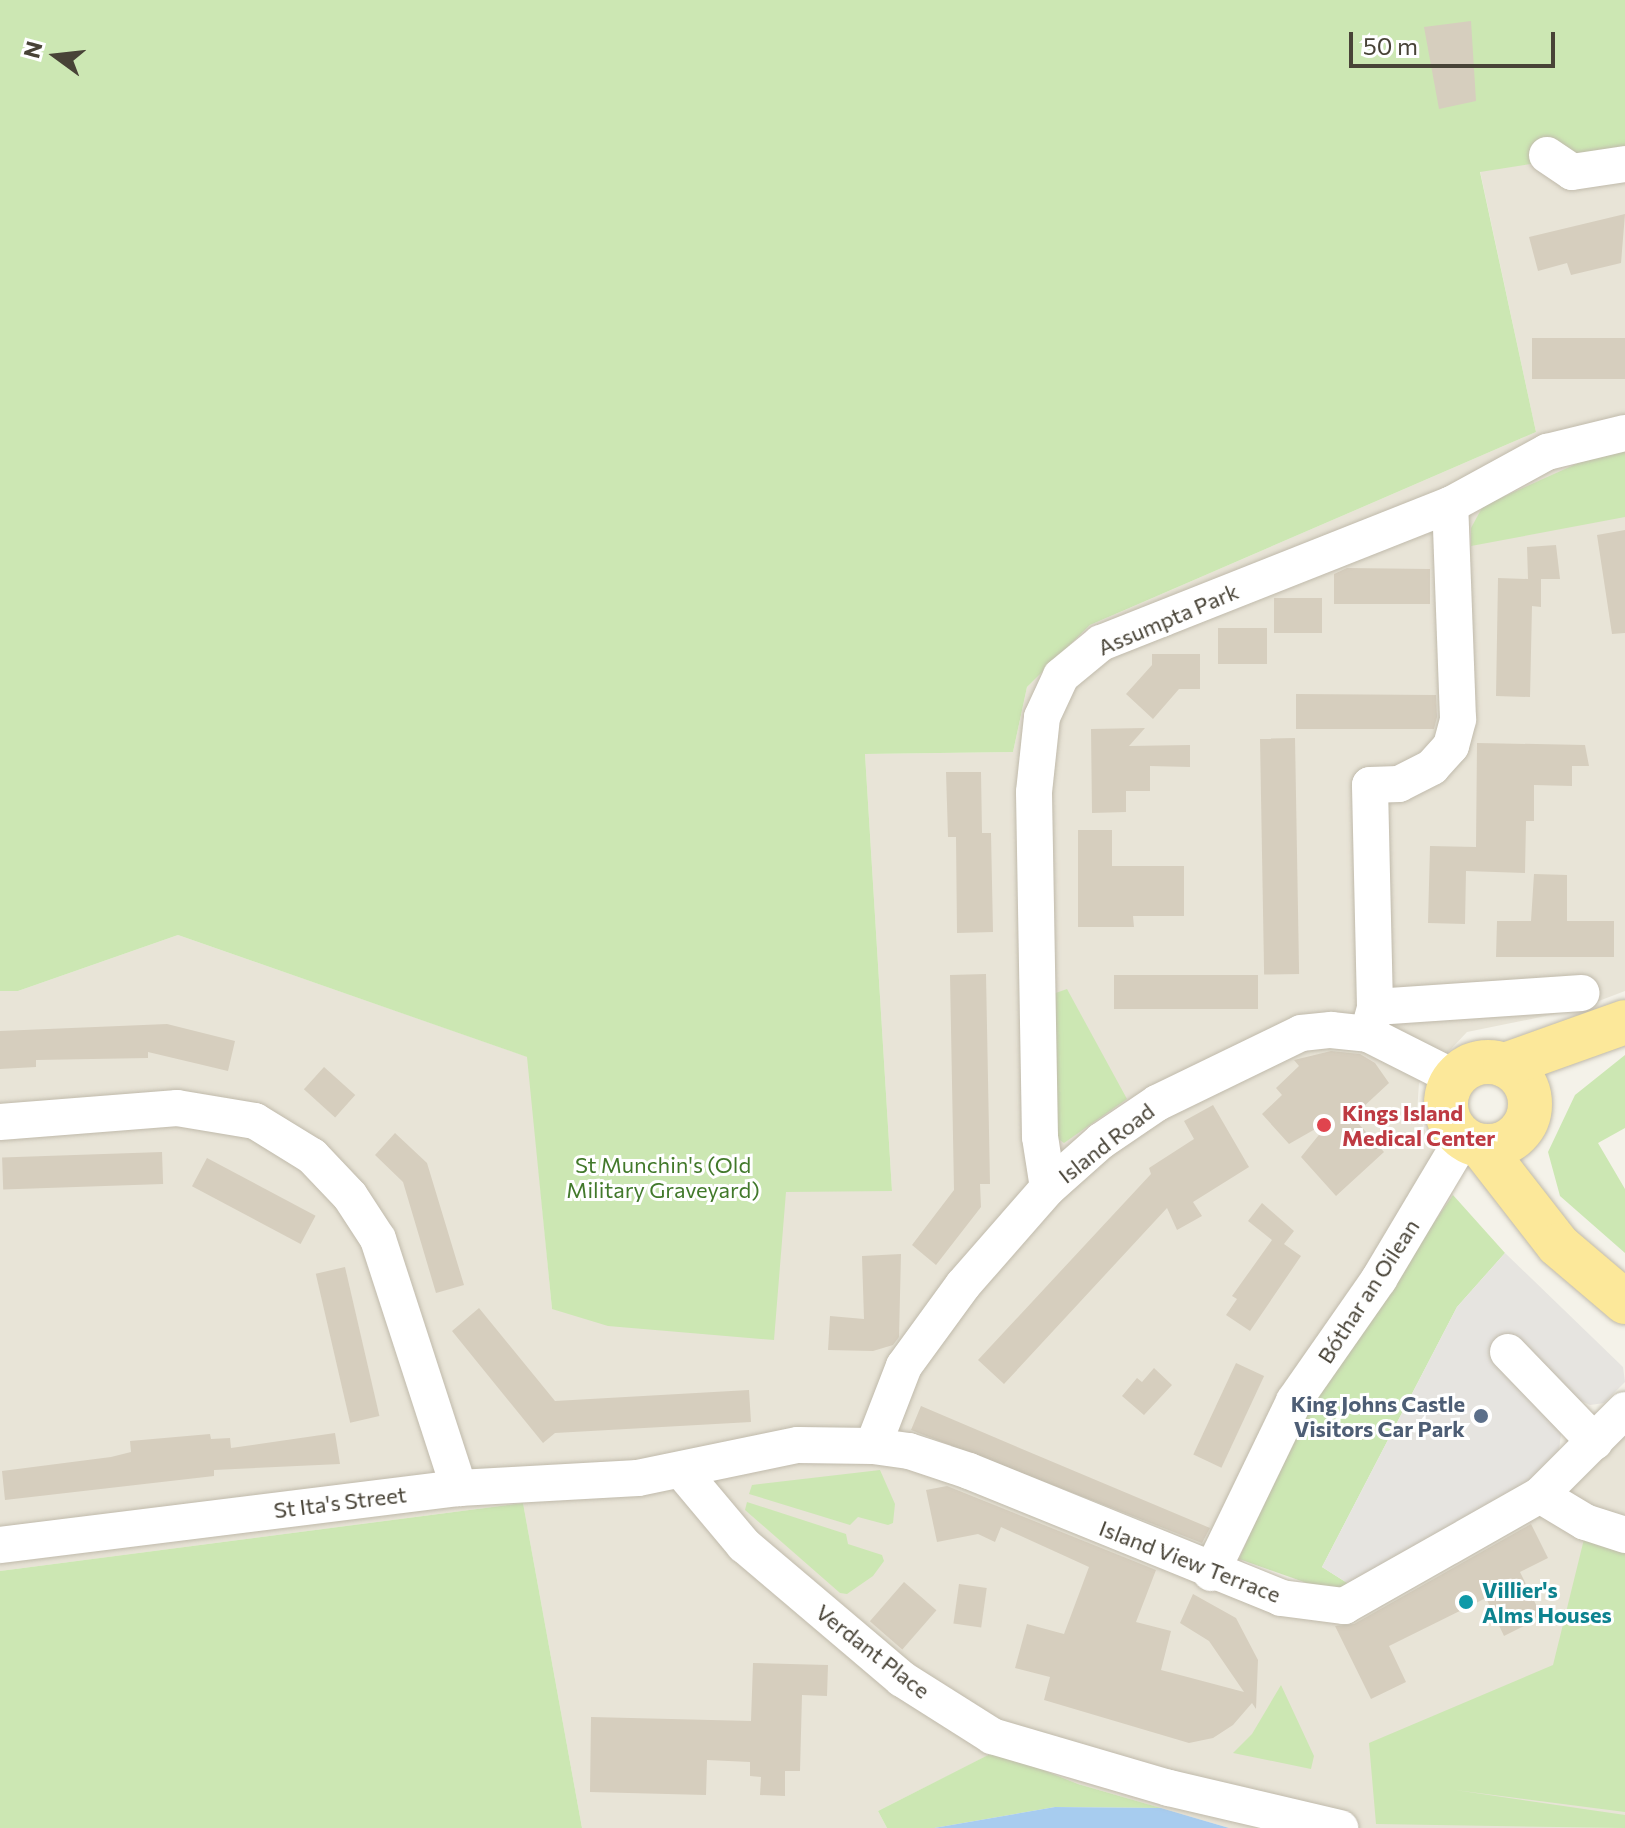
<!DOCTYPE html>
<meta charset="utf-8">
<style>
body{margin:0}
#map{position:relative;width:1625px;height:1828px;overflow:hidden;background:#f4f2e9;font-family:Commissioner,sans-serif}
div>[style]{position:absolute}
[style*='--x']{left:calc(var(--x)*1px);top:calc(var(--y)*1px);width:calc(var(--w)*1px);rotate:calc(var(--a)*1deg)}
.residential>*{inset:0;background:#e8e4d7}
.green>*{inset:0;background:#cce7b3}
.parking>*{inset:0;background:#e6e4e0}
.water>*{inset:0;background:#a7ccef}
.building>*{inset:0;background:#d6cebe;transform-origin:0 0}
.roads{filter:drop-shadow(0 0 2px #c0baab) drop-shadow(0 0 2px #c0baab)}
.minor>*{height:36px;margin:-18px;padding:0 18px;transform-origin:18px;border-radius:18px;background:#fff}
.major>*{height:44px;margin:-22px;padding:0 22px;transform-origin:22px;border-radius:22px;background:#fce89a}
.major>.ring{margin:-22px;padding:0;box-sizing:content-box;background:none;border:44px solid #fce89a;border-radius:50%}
.dots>*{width:22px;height:22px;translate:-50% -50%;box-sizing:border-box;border:4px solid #fff;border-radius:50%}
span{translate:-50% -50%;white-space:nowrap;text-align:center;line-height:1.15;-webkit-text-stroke:6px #fff;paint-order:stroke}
.street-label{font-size:22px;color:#484337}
.health-label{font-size:22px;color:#be3a42;font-weight:700}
.left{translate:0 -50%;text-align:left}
.park-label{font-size:22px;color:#42792b}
.service-label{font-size:22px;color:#4e5e75;font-weight:700}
.right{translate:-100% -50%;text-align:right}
.culture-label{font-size:22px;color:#0d838f;font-weight:700}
.north{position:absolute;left:16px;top:16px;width:80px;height:80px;-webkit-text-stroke:6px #fff;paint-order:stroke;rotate:285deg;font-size:22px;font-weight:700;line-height:32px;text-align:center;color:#484337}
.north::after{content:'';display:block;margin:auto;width:28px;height:36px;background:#484337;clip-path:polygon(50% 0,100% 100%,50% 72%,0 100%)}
.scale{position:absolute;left:1349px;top:32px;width:206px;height:36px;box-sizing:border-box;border:4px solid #484337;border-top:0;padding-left:10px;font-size:24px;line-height:28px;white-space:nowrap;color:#484337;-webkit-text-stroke:6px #fff;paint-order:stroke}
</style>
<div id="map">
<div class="residential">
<div style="clip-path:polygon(1625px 149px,1625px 991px,1575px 1010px,1467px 1032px,1419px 1083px,1417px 1112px,1453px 1195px,1306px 1407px,1240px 1559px,1319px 1613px,1625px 1425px,1625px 1828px,1229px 1828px,1078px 1784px,997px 1751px,878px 1811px,887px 1828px,582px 1828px,523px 1503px,0 1571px,0 991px,18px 991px,178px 935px,528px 1057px,552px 1309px,786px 1191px,892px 1191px,865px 754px,1013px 752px,1027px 687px,1090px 625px,1536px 432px,1480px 171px)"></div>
</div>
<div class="green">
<div style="clip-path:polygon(0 0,1625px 0,1625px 149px,1480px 172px,1536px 432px,1090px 625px,1027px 687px,1013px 752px,865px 754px,892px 1191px,786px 1192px,774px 1340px,608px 1326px,552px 1309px,527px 1057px,178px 935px,18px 991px,0 991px)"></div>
<div style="clip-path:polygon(1625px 442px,1625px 517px,1471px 546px,1471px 528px,1483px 506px)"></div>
<div style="clip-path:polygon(1067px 989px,1127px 1099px,1064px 1143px,1057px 1138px,1050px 995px)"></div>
<div style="clip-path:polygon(1625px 1055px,1625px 1128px,1598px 1143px,1625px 1189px,1625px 1253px,1560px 1196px,1548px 1152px,1575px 1095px)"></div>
<div style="clip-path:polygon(1453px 1195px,1505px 1253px,1457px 1307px,1322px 1567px,1352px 1586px,1338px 1594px,1239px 1559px,1306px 1407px)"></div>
<div style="clip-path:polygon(880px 1470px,895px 1504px,893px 1523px,888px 1525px,858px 1517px,850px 1525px,749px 1494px,752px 1485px)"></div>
<div style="clip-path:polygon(747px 1502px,846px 1534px,848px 1544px,882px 1555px,884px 1561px,873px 1576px,847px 1594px,840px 1593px,745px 1510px)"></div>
<div style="clip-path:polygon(523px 1503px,582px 1828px,0 1828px,0 1571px)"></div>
<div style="clip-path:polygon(1586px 1531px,1625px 1551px,1625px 1812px,1455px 1790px,1625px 1815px,1625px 1828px,1376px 1824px,1369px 1743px,1553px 1665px)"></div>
<div style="clip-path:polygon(1281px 1685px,1314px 1756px,1311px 1769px,1233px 1753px,1252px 1734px)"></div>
<div style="clip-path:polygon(996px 1751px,1078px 1784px,1161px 1808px,1055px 1807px,934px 1828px,887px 1828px,878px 1811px)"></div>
</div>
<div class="parking">
<div style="clip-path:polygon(1505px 1253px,1623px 1367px,1625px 1382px,1604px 1403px,1590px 1405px,1577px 1399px,1555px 1422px,1561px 1434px,1559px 1450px,1508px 1503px,1352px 1586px,1322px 1567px,1457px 1307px)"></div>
</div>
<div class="water">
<div style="clip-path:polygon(1055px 1807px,1161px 1808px,1229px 1828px,934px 1828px)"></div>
</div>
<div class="building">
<div style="clip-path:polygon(1471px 21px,1476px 101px,1439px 109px,1424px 27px)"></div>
<div style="clip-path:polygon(1625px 214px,1621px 263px,1571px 275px,1567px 263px,1538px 271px,1529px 237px)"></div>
<div style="left:1625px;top:338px;width:41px;height:93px;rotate:90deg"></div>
<div style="clip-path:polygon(1625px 530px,1625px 633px,1612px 634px,1597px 535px)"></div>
<div style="clip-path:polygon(1556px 545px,1560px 579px,1531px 579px,1541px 579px,1541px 607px,1532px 606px,1530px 697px,1496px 696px,1498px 578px,1528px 579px,1527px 547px)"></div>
<div style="clip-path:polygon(1347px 568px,1430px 569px,1430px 604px,1334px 604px,1334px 574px)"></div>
<div style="left:1274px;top:598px;width:48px;height:35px"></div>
<div style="left:1218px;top:628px;width:49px;height:36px"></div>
<div style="clip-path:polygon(1152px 654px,1200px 654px,1200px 689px,1179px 689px,1153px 719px,1126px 694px,1152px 665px)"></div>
<div style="clip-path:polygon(1296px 694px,1436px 695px,1437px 717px,1434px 729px,1296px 729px)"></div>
<div style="clip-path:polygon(1145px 728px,1129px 746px,1190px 745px,1190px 767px,1150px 766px,1150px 791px,1126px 791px,1126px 812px,1092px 813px,1091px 729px)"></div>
<div style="left:1295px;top:738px;width:236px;height:35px;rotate:89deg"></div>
<div style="clip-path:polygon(1477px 743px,1585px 745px,1589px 766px,1572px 766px,1572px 786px,1534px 785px,1534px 821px,1526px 821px,1525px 873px,1466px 871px,1465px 924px,1428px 923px,1430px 846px,1476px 847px)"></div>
<div style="clip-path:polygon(946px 772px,981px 772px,982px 833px,991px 833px,993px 932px,957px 933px,956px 837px,948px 837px)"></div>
<div style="clip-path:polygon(1078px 830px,1112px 830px,1112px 866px,1184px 866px,1184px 916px,1133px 916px,1134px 927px,1078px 927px)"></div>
<div style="clip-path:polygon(1534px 874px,1567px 875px,1567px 921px,1614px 921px,1614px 957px,1496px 957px,1497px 921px,1531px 921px)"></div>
<div style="clip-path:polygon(986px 974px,990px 1184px,980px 1184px,981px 1207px,936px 1265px,912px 1245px,954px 1190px,950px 975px)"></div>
<div style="left:1114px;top:975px;width:144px;height:34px"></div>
<div style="clip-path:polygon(167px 1024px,235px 1041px,228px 1071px,148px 1052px,148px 1058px,36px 1060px,36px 1067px,0 1069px,0 1031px)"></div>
<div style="clip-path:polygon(1331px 1051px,1360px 1054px,1375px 1063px,1389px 1083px,1361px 1109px,1358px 1105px,1347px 1111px,1384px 1152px,1336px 1196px,1301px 1157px,1331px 1120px,1289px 1144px,1262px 1114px,1282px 1095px,1276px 1088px,1299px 1066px,1294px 1060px)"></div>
<div style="left:324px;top:1067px;width:42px;height:30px;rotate:42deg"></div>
<div style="clip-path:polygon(1213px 1105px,1249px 1167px,1193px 1202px,1202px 1216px,1177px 1230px,1167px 1208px,1004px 1384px,978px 1360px,1151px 1174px,1149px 1168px,1194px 1139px,1184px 1121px)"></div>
<div style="clip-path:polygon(395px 1133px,427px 1163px,464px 1285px,436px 1293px,403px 1182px,375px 1155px)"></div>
<div style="left:162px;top:1152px;width:32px;height:160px;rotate:88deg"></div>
<div style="left:207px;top:1158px;width:123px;height:32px;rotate:28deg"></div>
<div style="clip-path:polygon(1262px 1203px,1294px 1231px,1284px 1244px,1301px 1256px,1250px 1331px,1226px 1315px,1237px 1299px,1232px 1296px,1272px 1240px,1248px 1221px)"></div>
<div style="clip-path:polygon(901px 1254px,899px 1337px,893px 1345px,873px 1351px,828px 1350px,830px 1316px,864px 1319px,862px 1256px)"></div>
<div style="left:345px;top:1267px;width:153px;height:30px;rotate:77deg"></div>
<div style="clip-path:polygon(479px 1308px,555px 1401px,749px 1390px,751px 1422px,555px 1433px,543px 1443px,452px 1331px)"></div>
<div style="left:1236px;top:1363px;width:31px;height:101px;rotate:25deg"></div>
<div style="clip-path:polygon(1154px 1368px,1172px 1385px,1144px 1415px,1122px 1396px,1137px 1378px,1142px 1382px)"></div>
<div style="clip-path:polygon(921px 1406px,1022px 1449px,1210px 1528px,1202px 1543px,911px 1430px)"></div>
<div style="clip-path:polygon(335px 1433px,340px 1464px,214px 1470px,214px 1476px,5px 1500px,2px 1471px,111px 1457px,131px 1452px,130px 1441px,210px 1434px,211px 1439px,230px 1438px,231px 1448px)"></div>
<div style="clip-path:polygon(947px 1486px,1156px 1570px,1136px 1622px,1171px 1631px,1161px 1670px,1244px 1692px,1209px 1641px,1180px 1623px,1193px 1594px,1236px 1618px,1258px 1660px,1256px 1709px,1252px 1703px,1233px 1725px,1213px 1738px,1189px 1743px,1044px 1700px,1050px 1677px,1015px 1668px,1027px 1624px,1064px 1634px,1089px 1567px,1001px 1527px,995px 1542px,978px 1534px,937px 1542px,926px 1490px)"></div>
<div style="clip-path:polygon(1531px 1524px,1548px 1558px,1520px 1572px,1542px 1617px,1504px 1636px,1486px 1598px,1389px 1646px,1406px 1682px,1371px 1699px,1335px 1626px,1354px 1624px)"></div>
<div style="left:904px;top:1582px;width:43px;height:52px;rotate:41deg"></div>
<div style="left:959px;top:1584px;width:28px;height:40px;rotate:8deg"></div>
<div style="clip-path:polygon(753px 1663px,828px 1665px,827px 1696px,802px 1695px,800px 1771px,785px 1771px,785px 1796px,760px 1795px,761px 1777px,750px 1776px,750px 1762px,707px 1760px,706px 1795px,590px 1792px,591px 1717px,751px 1721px)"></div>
</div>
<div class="roads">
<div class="minor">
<div style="--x:1547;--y:155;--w:30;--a:34"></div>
<div style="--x:1572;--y:172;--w:54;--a:-8.6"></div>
<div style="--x:1375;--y:1007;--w:207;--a:-3.9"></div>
<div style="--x:1368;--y:1034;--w:28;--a:-75"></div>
<div style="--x:1375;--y:1007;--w:222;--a:-91.3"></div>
<div style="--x:1370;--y:785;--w:29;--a:-2"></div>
<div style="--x:1399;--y:784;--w:37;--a:-27"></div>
<div style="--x:1432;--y:767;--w:28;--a:-48"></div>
<div style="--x:1451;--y:746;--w:28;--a:-75"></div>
<div style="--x:1458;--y:719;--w:214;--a:-92.1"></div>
<div style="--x:0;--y:1122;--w:178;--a:-4.5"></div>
<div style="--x:177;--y:1108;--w:79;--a:9.5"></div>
<div style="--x:255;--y:1121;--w:67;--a:31.6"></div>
<div style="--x:312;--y:1156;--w:55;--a:46.5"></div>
<div style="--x:350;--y:1196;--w:51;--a:56.9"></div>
<div style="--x:378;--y:1239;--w:262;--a:72"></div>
<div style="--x:1048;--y:1188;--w:52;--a:-98.9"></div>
<div style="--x:1040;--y:1137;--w:345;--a:-91"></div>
<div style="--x:1034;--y:792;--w:75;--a:-83.9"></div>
<div style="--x:1042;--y:717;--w:45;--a:-65.1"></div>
<div style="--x:1061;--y:676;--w:52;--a:-39.5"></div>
<div style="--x:1101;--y:643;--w:375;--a:-21.6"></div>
<div style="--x:1450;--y:505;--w:111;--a:-28.7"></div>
<div style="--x:1547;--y:452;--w:80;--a:-13.7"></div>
<div style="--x:1508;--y:1352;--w:125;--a:46"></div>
<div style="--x:873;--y:1446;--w:86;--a:-68.8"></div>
<div style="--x:904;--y:1366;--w:100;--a:-53.9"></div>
<div style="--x:963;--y:1285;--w:129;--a:-48.8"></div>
<div style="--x:1048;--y:1188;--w:71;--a:-41.6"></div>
<div style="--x:1101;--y:1141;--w:68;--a:-34.2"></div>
<div style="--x:1157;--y:1103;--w:160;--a:-25.9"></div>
<div style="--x:1301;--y:1033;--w:30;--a:-6"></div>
<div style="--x:1331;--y:1030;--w:37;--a:6"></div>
<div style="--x:1368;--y:1034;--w:97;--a:26.8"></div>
<div style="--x:681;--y:1470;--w:98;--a:50"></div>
<div style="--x:744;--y:1545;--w:207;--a:40.3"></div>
<div style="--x:902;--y:1679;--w:107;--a:32.3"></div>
<div style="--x:992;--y:1736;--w:184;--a:16.4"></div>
<div style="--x:1169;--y:1788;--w:176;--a:13.2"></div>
<div style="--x:1540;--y:1495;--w:52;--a:31"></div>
<div style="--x:1585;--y:1522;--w:42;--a:18"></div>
<div style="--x:0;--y:1545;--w:463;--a:-7.1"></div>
<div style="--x:459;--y:1488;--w:179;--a:-3.2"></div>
<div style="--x:638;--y:1478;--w:163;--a:-11.7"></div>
<div style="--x:798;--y:1445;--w:75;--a:0.8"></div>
<div style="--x:873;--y:1446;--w:36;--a:8"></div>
<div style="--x:909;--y:1451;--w:63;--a:18.4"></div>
<div style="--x:969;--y:1471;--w:337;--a:22.1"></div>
<div style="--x:1281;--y:1598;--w:64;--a:7.2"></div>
<div style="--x:1344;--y:1606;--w:225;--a:-29.5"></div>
<div style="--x:1540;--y:1495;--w:120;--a:-45"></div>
<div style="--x:1211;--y:1573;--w:191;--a:-64.2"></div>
<div style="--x:1294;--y:1401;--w:149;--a:-55.1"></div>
<div style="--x:1379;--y:1279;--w:164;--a:-59.2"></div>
</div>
<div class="major">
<div class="ring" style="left:1446px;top:1062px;width:40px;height:40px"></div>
<div style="--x:1505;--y:1065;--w:127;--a:-19.7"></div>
<div style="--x:1481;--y:1146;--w:125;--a:52.1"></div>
<div style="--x:1558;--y:1245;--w:88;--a:40.4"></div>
</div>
</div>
<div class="dots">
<div style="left:1324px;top:1125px;background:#e0444e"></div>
<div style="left:1481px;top:1416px;background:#5c6f8a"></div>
<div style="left:1466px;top:1602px;background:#0f9aa8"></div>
</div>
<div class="street-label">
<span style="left:1168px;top:619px;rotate:-23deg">Assumpta Park</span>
<span style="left:1106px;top:1143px;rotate:-38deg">Island Road</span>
<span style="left:1368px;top:1291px;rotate:-57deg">Bóthar an Oilean</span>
<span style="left:340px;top:1502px;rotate:-7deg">St Ita's Street</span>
<span style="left:1190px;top:1561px;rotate:21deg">Island View Terrace</span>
<span style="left:873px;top:1651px;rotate:38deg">Verdant Place</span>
</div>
<div class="health-label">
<span class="left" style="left:1342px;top:1125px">Kings Island<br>Medical Center</span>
</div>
<div class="park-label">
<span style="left:663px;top:1177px">St Munchin's (Old<br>Military Graveyard)</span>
</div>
<div class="service-label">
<span class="right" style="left:1465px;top:1416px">King Johns Castle<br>Visitors Car Park</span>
</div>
<div class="culture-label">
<span class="left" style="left:1482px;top:1602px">Villier's<br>Alms Houses</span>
</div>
<div class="north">N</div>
<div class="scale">50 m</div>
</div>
